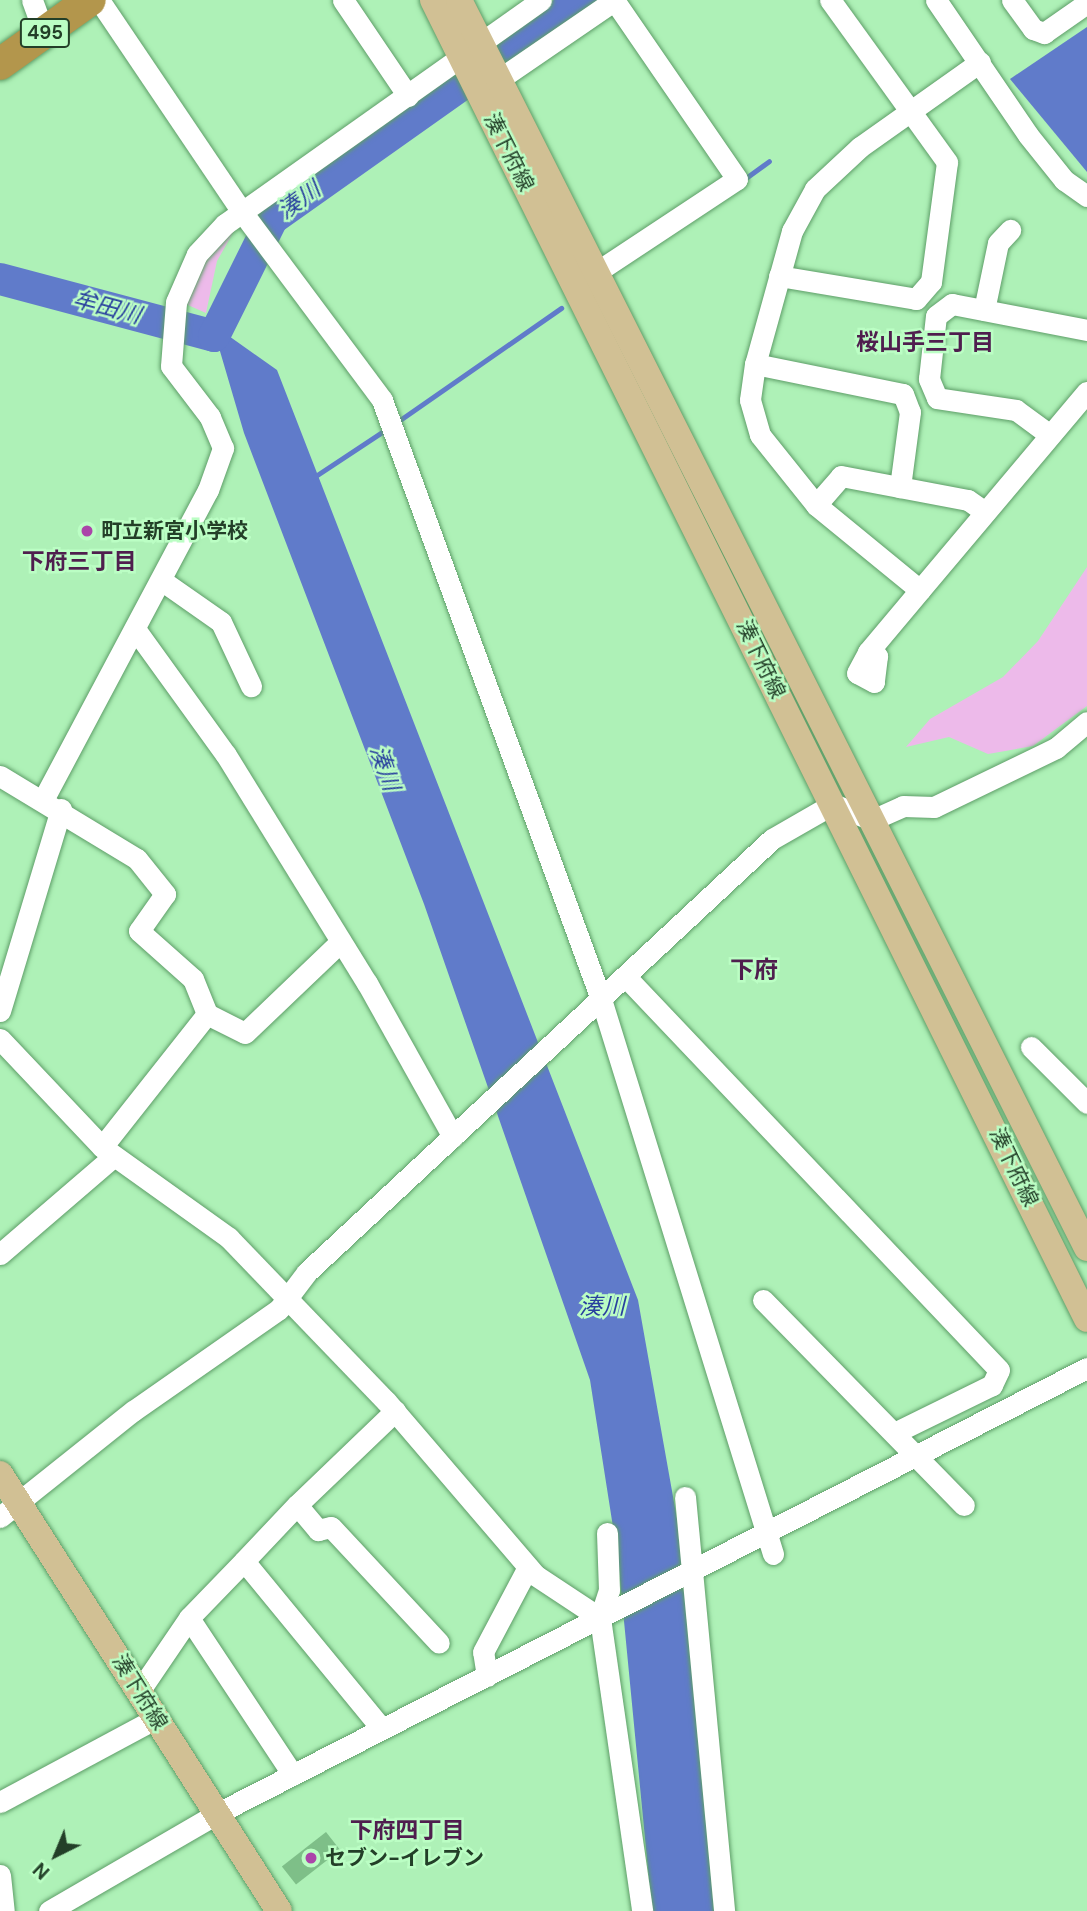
<!DOCTYPE html>
<meta charset="utf-8">
<style>
body{margin:0}
#map{position:relative;width:1087px;height:1911px;overflow:hidden;background:#aef1b7;font-family:"DM Sans","Noto Sans JP",sans-serif}
div>[style]{position:absolute}
[style*='--x']{left:calc(var(--x)*1px);top:calc(var(--y)*1px);width:calc(var(--w)*1px);rotate:calc(var(--a)*1deg)}
.green>*{inset:0;background:#edbaea}
.water>*{inset:0;background:#607bca}
.stream>*{height:5px;margin:-2.5px;padding:0 2.5px;transform-origin:2.5px;border-radius:2.5px;background:#607bca}
.river>*{height:32px;margin:-16px;padding:0 16px;transform-origin:16px;border-radius:16px;background:#607bca}
.building>*{inset:0;background:#7ebf88;transform-origin:0 0}
.roads{filter:drop-shadow(0 0 2px #5e9e68) drop-shadow(0 0 2px #5e9e68)}
.minor>*{height:21px;margin:-10.5px;padding:0 10.5px;transform-origin:10.5px;border-radius:10.5px;background:#fff}
.major>*{height:26px;margin:-13px;padding:0 13px;transform-origin:13px;border-radius:13px;background:#d1c094}
.highway>*{height:32px;margin:-16px;padding:0 16px;transform-origin:16px;border-radius:16px;background:#b3964c}
.dots>*{width:19px;height:19px;translate:-50% -50%;box-sizing:border-box;border:4px solid #bbfec4;border-radius:50%}
span{translate:-50% -50%;white-space:nowrap;text-align:center;line-height:1.15;-webkit-text-stroke:5px #bbfec4;paint-order:stroke}
.shield-label span{padding:2px 5px;background:#bbfec4;border:2px solid;border-radius:5px;-webkit-text-stroke-width:0}
.shield-label{font-size:19px;color:#233f28;font-weight:700}
.street-label{font-size:21px;color:#233f28}
.poi-label{font-size:21px;color:#233f28;font-weight:700}
.left{translate:0 -50%;text-align:left}
.water-label{font-size:23px;color:#29409e;font-style:italic}
.neighbourhood-label{font-size:23px;color:#4f1e4e;font-weight:700}
.quarter-label{font-size:24px;color:#4f1e4e;font-weight:700}
.north{position:absolute;left:21px;top:1820px;width:70px;height:70px;-webkit-text-stroke:5px #bbfec4;paint-order:stroke;rotate:223deg;font-size:19px;font-weight:700;line-height:28px;text-align:center;color:#233f28}
.north::after{content:'';display:block;margin:auto;width:24px;height:32px;background:#233f28;clip-path:polygon(50% 0,100% 100%,50% 72%,0 100%)}
</style>
<div id="map">
<div class="green">
<div style="clip-path:polygon(241px 219px,217px 261px,206px 313px,181px 302px,187px 280px)"></div>
<div style="clip-path:polygon(1087px 567px,1087px 706px,1033px 746px,988px 754px,949px 737px,906px 747px,930px 719px,1003px 677px,1038px 641px)"></div>
</div>
<div class="water">
<div style="clip-path:polygon(1087px 27px,1087px 172px,1010px 79px)"></div>
<div style="clip-path:polygon(212px 324px,277px 370px,638px 1300px,682px 1547px,714px 1911px,652px 1911px,618px 1559px,590px 1380px,424px 904px,244px 433px)"></div>
</div>
<div class="stream">
<div style="--x:743;--y:180;--w:32;--a:-36"></div>
<div style="--x:397;--y:422;--w:200;--a:-34.8"></div>
<div style="--x:314;--y:477;--w:85;--a:-33.5"></div>
</div>
<div class="river">
<div style="--x:0;--y:279;--w:221;--a:14.9"></div>
<div style="--x:214;--y:336;--w:131;--a:-63.6"></div>
<div style="--x:272;--y:219;--w:379;--a:-35.3"></div>
</div>
<div class="building">
<div style="left:326px;top:1832px;width:23px;height:56px;rotate:52deg"></div>
</div>
<div class="roads">
<div class="minor">
<div style="--x:32;--y:0;--w:35;--a:70"></div>
<div style="--x:99;--y:0;--w:256;--a:56"></div>
<div style="--x:242;--y:212;--w:234;--a:53.3"></div>
<div style="--x:382;--y:400;--w:638;--a:69.92"></div>
<div style="--x:601;--y:999;--w:581;--a:72.78"></div>
<div style="--x:343;--y:0;--w:116;--a:55.9"></div>
<div style="--x:936;--y:0;--w:163;--a:55.7"></div>
<div style="--x:1028;--y:135;--w:58;--a:51.3"></div>
<div style="--x:1064;--y:180;--w:28;--a:35"></div>
<div style="--x:1012;--y:0;--w:36;--a:54"></div>
<div style="--x:1033;--y:29;--w:12;--a:20"></div>
<div style="--x:1044;--y:33;--w:52;--a:-34.9"></div>
<div style="--x:980;--y:62;--w:147;--a:144.7"></div>
<div style="--x:860;--y:147;--w:62;--a:137"></div>
<div style="--x:815;--y:189;--w:48;--a:118.7"></div>
<div style="--x:792;--y:231;--w:138;--a:105.5"></div>
<div style="--x:755;--y:364;--w:36;--a:98"></div>
<div style="--x:750;--y:400;--w:36;--a:74"></div>
<div style="--x:760;--y:435;--w:90;--a:51.3"></div>
<div style="--x:816;--y:505;--w:134;--a:39.3"></div>
<div style="--x:920;--y:590;--w:259;--a:-49.9"></div>
<div style="--x:498;--y:80;--w:142;--a:-34.4"></div>
<div style="--x:595;--y:273;--w:170;--a:-33.5"></div>
<div style="--x:737;--y:179;--w:217;--a:-124.5"></div>
<div style="--x:779;--y:276;--w:139;--a:9.5"></div>
<div style="--x:916;--y:299;--w:23;--a:-49"></div>
<div style="--x:931;--y:282;--w:121;--a:-82.4"></div>
<div style="--x:947;--y:162;--w:200;--a:-125.8"></div>
<div style="--x:984;--y:310;--w:68;--a:-78.2"></div>
<div style="--x:998;--y:243;--w:18;--a:-47"></div>
<div style="--x:755;--y:364;--w:151;--a:11.5"></div>
<div style="--x:903;--y:394;--w:19;--a:69"></div>
<div style="--x:910;--y:412;--w:76;--a:97.6"></div>
<div style="--x:1050;--y:435;--w:42;--a:-143.7"></div>
<div style="--x:1016;--y:410;--w:80;--a:-171.4"></div>
<div style="--x:937;--y:398;--w:21;--a:-113"></div>
<div style="--x:929;--y:379;--w:63;--a:-83.7"></div>
<div style="--x:936;--y:316;--w:20;--a:-37"></div>
<div style="--x:952;--y:304;--w:137;--a:10.9"></div>
<div style="--x:816;--y:505;--w:38;--a:-49"></div>
<div style="--x:841;--y:476;--w:129;--a:10.7"></div>
<div style="--x:968;--y:500;--w:21;--a:35"></div>
<div style="--x:161;--y:580;--w:73;--a:35"></div>
<div style="--x:221;--y:622;--w:71;--a:64.9"></div>
<div style="--x:135;--y:629;--w:155;--a:54.2"></div>
<div style="--x:226;--y:755;--w:268;--a:58.3"></div>
<div style="--x:367;--y:983;--w:176;--a:60.8"></div>
<div style="--x:868;--y:652;--w:10;--a:24"></div>
<div style="--x:877;--y:656;--w:26;--a:97"></div>
<div style="--x:874;--y:682;--w:19;--a:-152"></div>
<div style="--x:857;--y:673;--w:24;--a:-62"></div>
<div style="--x:868;--y:652;--w:81;--a:-50"></div>
<div style="--x:0;--y:776;--w:160;--a:31.2"></div>
<div style="--x:137;--y:859;--w:45;--a:51.3"></div>
<div style="--x:165;--y:894;--w:45;--a:125.1"></div>
<div style="--x:139;--y:931;--w:72;--a:41.6"></div>
<div style="--x:193;--y:979;--w:38;--a:68"></div>
<div style="--x:207;--y:1014;--w:169;--a:128.3"></div>
<div style="--x:43;--y:800;--w:351;--a:-62"></div>
<div style="--x:208;--y:490;--w:45;--a:-70.3"></div>
<div style="--x:223;--y:448;--w:34;--a:-113"></div>
<div style="--x:210;--y:417;--w:64;--a:-127.4"></div>
<div style="--x:171;--y:366;--w:64;--a:-85.5"></div>
<div style="--x:176;--y:302;--w:52;--a:-66.4"></div>
<div style="--x:197;--y:254;--w:41;--a:-47"></div>
<div style="--x:225;--y:224;--w:387;--a:-35.3"></div>
<div style="--x:625;--y:976;--w:543;--a:46.49"></div>
<div style="--x:999;--y:1370;--w:17;--a:115"></div>
<div style="--x:992;--y:1385;--w:107;--a:153.9"></div>
<div style="--x:0;--y:1011;--w:211;--a:-73.2"></div>
<div style="--x:207;--y:1014;--w:42;--a:26.6"></div>
<div style="--x:245;--y:1033;--w:129;--a:-43.7"></div>
<div style="--x:0;--y:1039;--w:149;--a:46.6"></div>
<div style="--x:102;--y:1147;--w:156;--a:35.6"></div>
<div style="--x:229;--y:1238;--w:226;--a:46.1"></div>
<div style="--x:386;--y:1401;--w:229;--a:49.4"></div>
<div style="--x:535;--y:1575;--w:78;--a:33.5"></div>
<div style="--x:1031;--y:1047;--w:79;--a:45"></div>
<div style="--x:0;--y:1254;--w:150;--a:-40.7"></div>
<div style="--x:763;--y:1300;--w:287;--a:45.6"></div>
<div style="--x:685;--y:1497;--w:416;--a:84.6"></div>
<div style="--x:297;--y:1505;--w:136;--a:-43.8"></div>
<div style="--x:0;--y:1517;--w:170;--a:-38.6"></div>
<div style="--x:133;--y:1411;--w:178;--a:-34.9"></div>
<div style="--x:279;--y:1309;--w:46;--a:-52.9"></div>
<div style="--x:307;--y:1272;--w:635;--a:-42.96"></div>
<div style="--x:772;--y:839;--w:70;--a:-29.8"></div>
<div style="--x:833;--y:804;--w:42;--a:22.3"></div>
<div style="--x:872;--y:820;--w:34;--a:-24"></div>
<div style="--x:903;--y:806;--w:31;--a:2"></div>
<div style="--x:934;--y:807;--w:136;--a:-25.8"></div>
<div style="--x:1056;--y:748;--w:40;--a:-40"></div>
<div style="--x:607;--y:1533;--w:57;--a:88"></div>
<div style="--x:609;--y:1590;--w:29;--a:108"></div>
<div style="--x:600;--y:1618;--w:296;--a:81.8"></div>
<div style="--x:244;--y:1561;--w:79;--a:134"></div>
<div style="--x:189;--y:1618;--w:188;--a:56.5"></div>
<div style="--x:487;--y:1676;--w:24;--a:-99"></div>
<div style="--x:483;--y:1652;--w:96;--a:-62.1"></div>
<div style="--x:140;--y:1690;--w:87;--a:-55.8"></div>
<div style="--x:382;--y:1729;--w:217;--a:-129.4"></div>
<div style="--x:244;--y:1561;--w:77;--a:-46.6"></div>
<div style="--x:297;--y:1505;--w:33;--a:50"></div>
<div style="--x:318;--y:1530;--w:13;--a:-13"></div>
<div style="--x:331;--y:1527;--w:158;--a:47"></div>
<div style="--x:0;--y:1802;--w:176;--a:-28.2"></div>
<div style="--x:0;--y:1875;--w:36;--a:84"></div>
<div style="--x:49;--y:1911;--w:195;--a:-30.1"></div>
<div style="--x:218;--y:1813;--w:976;--a:-27.12"></div>
</div>
<div class="major">
<div style="--x:433;--y:0;--w:1472;--a:63.63"></div>
<div style="--x:459;--y:0;--w:1397;--a:63.29"></div>
<div style="--x:0;--y:1474;--w:518;--a:57.44"></div>
</div>
<div class="highway">
<div style="--x:0;--y:64;--w:110;--a:-35.4"></div>
</div>
</div>
<div class="dots">
<div style="left:87px;top:531px;background:#ab45a9"></div>
<div style="left:311px;top:1858px;background:#ab45a9"></div>
</div>
<div class="shield-label">
<span style="left:45px;top:33px">495</span>
</div>
<div class="street-label">
<span style="left:509px;top:152px;rotate:63deg">湊下府線</span>
<span style="left:761px;top:659px;rotate:64deg">湊下府線</span>
<span style="left:1014px;top:1167px;rotate:64deg">湊下府線</span>
<span style="left:140px;top:1692px;rotate:58deg">湊下府線</span>
</div>
<div class="poi-label">
<span class="left" style="left:101px;top:531px">町立新宮小学校</span>
<span class="left" style="left:325px;top:1858px">セブン-イレブン</span>
</div>
<div class="water-label">
<span style="left:299px;top:200px;rotate:-36deg">湊川</span>
<span style="left:107px;top:307px;rotate:15deg">牟田川</span>
<span style="left:385px;top:768px;rotate:71deg">湊川</span>
<span style="left:602px;top:1306px">湊川</span>
</div>
<div class="neighbourhood-label">
<span style="left:925px;top:342px">桜山手三丁目</span>
<span style="left:79px;top:561px">下府三丁目</span>
<span style="left:407px;top:1830px">下府四丁目</span>
</div>
<div class="quarter-label">
<span style="left:754px;top:970px">下府</span>
</div>
<div class="north">N</div>
</div>
